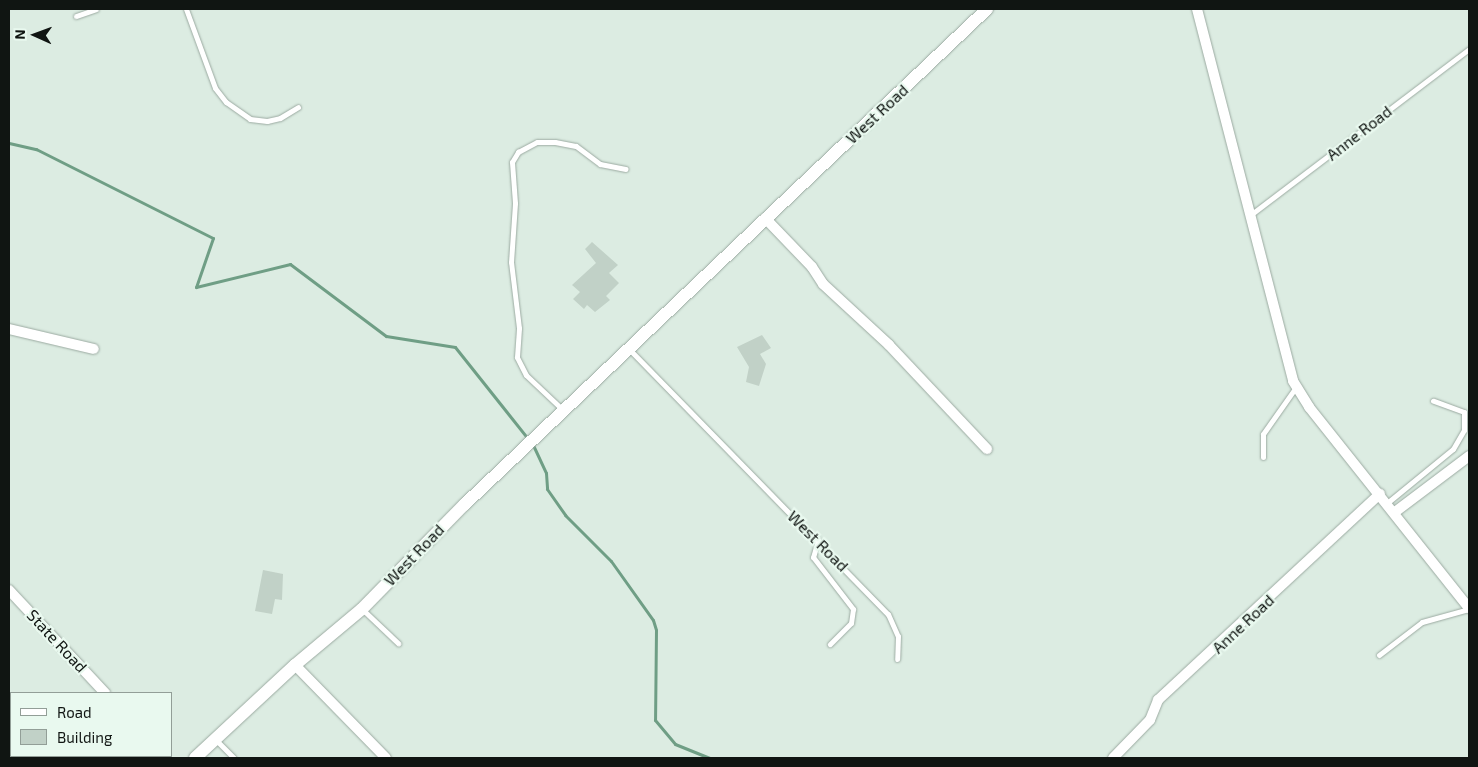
<!DOCTYPE html>
<style>
body{margin:0}
#map{position:relative;width:1478px;height:767px;overflow:hidden;background:#dcece2;font-family:"Exo 2",sans-serif}
div>[style]{position:absolute}
[style*='--x']{left:calc(var(--x)*1px);top:calc(var(--y)*1px);width:calc(var(--w)*1px);rotate:calc(var(--a)*1deg)}
.stream>*{height:3px;margin:-1.5px;padding:0 1.5px;transform-origin:1.5px;border-radius:1.5px;background:#6f9e85}
.building>*{inset:0;background:#c1d1c7}
.roads{filter:drop-shadow(0 0 1px #9baaa1) drop-shadow(0 0 1px #9baaa1)}
.service>*{height:5px;margin:-2.5px;padding:0 2.5px;transform-origin:2.5px;border-radius:2.5px;background:#fff}
.minor>*{height:10px;margin:-5px;padding:0 5px;transform-origin:5px;border-radius:5px;background:#fff}
.tertiary>*{height:12px;margin:-6px;padding:0 6px;transform-origin:6px;border-radius:6px;background:#fff}
span{translate:-50% -50%;white-space:nowrap;text-align:center;line-height:1.15;-webkit-text-stroke:4.5px #e9f9ef;paint-order:stroke}
.street-label{font-size:16px;color:#101512}
.frame{position:absolute;inset:0;border:10px solid #101512;pointer-events:none}
.legend{position:absolute;left:10px;top:692px;width:162px;height:65px;box-sizing:border-box;background:#e9f9ef;border:1px solid #929e97;margin:0;padding:6px 9px;list-style:none;font-size:15px;color:#101512}
.legend li{display:flex;align-items:center;gap:10px;height:25px}
.legend b{width:25px;border:1px solid #929e97}
.north{position:absolute;left:10px;top:10px;width:50px;height:50px;-webkit-text-stroke:4px #e9f9ef;paint-order:stroke;rotate:272deg;font-size:14px;font-weight:700;line-height:20px;text-align:center;color:#101512}
.north::after{content:'';display:block;margin:auto;width:18px;height:22px;background:#101512;clip-path:polygon(50% 0,100% 100%,50% 72%,0 100%)}
</style>
<div id="map">
<div class="stream">
<div style="--x:9;--y:143;--w:28;--a:13"></div>
<div style="--x:36;--y:149;--w:198;--a:26.7"></div>
<div style="--x:213;--y:238;--w:52;--a:109.1"></div>
<div style="--x:196;--y:287;--w:97;--a:-13.7"></div>
<div style="--x:290;--y:264;--w:120;--a:36.9"></div>
<div style="--x:386;--y:336;--w:70;--a:9.1"></div>
<div style="--x:455;--y:347;--w:119;--a:51.5"></div>
<div style="--x:533;--y:445;--w:31;--a:65"></div>
<div style="--x:546;--y:473;--w:16;--a:86"></div>
<div style="--x:547;--y:489;--w:32;--a:55"></div>
<div style="--x:565;--y:515;--w:65;--a:45"></div>
<div style="--x:611;--y:561;--w:72;--a:54.6"></div>
<div style="--x:653;--y:620;--w:10;--a:73"></div>
<div style="--x:656;--y:630;--w:90;--a:90.6"></div>
<div style="--x:655;--y:720;--w:31;--a:50"></div>
<div style="--x:675;--y:744;--w:38;--a:22"></div>
</div>
<div class="building">
<div style="clip-path:polygon(592px 242px,618px 265px,609px 273px,619px 283px,606px 296px,610px 300px,595px 312px,587px 305px,584px 309px,573px 299px,580px 292px,572px 285px,596px 263px,585px 249px)"></div>
<div style="clip-path:polygon(762px 335px,771px 348px,760px 354px,766px 364px,759px 386px,746px 382px,749px 367px,737px 347px)"></div>
<div style="clip-path:polygon(263px 570px,283px 574px,282px 600px,275px 599px,272px 614px,255px 611px)"></div>
</div>
<div class="roads">
<div class="service">
<div style="--x:186;--y:9;--w:84;--a:69.8"></div>
<div style="--x:215;--y:88;--w:18;--a:52"></div>
<div style="--x:226;--y:102;--w:29;--a:35"></div>
<div style="--x:250;--y:119;--w:17;--a:7"></div>
<div style="--x:267;--y:121;--w:13;--a:-13"></div>
<div style="--x:280;--y:118;--w:21;--a:-31"></div>
<div style="--x:76;--y:16;--w:21;--a:-19"></div>
<div style="--x:1249;--y:216;--w:276;--a:-37.2"></div>
<div style="--x:629;--y:349;--w:371;--a:45.7"></div>
<div style="--x:888;--y:614;--w:24;--a:66"></div>
<div style="--x:898;--y:636;--w:23;--a:92"></div>
<div style="--x:563;--y:410;--w:51;--a:-136.6"></div>
<div style="--x:526;--y:375;--w:20;--a:-117"></div>
<div style="--x:517;--y:357;--w:29;--a:-86"></div>
<div style="--x:519;--y:328;--w:66;--a:-96.9"></div>
<div style="--x:511;--y:262;--w:59;--a:-86.1"></div>
<div style="--x:515;--y:203;--w:41;--a:-94.2"></div>
<div style="--x:512;--y:162;--w:12;--a:-59"></div>
<div style="--x:518;--y:152;--w:21;--a:-28"></div>
<div style="--x:537;--y:142;--w:18;--a:0"></div>
<div style="--x:555;--y:142;--w:21;--a:11"></div>
<div style="--x:576;--y:146;--w:30;--a:37"></div>
<div style="--x:600;--y:164;--w:26;--a:11"></div>
<div style="--x:1263;--y:457;--w:23;--a:-90"></div>
<div style="--x:1263;--y:434;--w:57;--a:-54.9"></div>
<div style="--x:1387;--y:503;--w:85;--a:-39.3"></div>
<div style="--x:1453;--y:449;--w:22;--a:-60"></div>
<div style="--x:1464;--y:430;--w:18;--a:-90"></div>
<div style="--x:1464;--y:412;--w:33;--a:-160"></div>
<div style="--x:818;--y:540;--w:18;--a:106"></div>
<div style="--x:813;--y:557;--w:66;--a:52.4"></div>
<div style="--x:853;--y:609;--w:14;--a:98"></div>
<div style="--x:851;--y:623;--w:30;--a:135"></div>
<div style="--x:362;--y:609;--w:50;--a:43.4"></div>
<div style="--x:1379;--y:655;--w:54;--a:-37.5"></div>
<div style="--x:1422;--y:622;--w:49;--a:-15.5"></div>
<div style="--x:216;--y:740;--w:25;--a:45"></div>
</div>
<div class="minor">
<div style="--x:1197;--y:9;--w:384;--a:75.5"></div>
<div style="--x:1293;--y:381;--w:31;--a:58"></div>
<div style="--x:1309;--y:407;--w:257;--a:51.5"></div>
<div style="--x:765;--y:218;--w:68;--a:46.2"></div>
<div style="--x:812;--y:267;--w:20;--a:57"></div>
<div style="--x:823;--y:284;--w:90;--a:42.7"></div>
<div style="--x:889;--y:345;--w:143;--a:46.7"></div>
<div style="--x:9;--y:329;--w:87;--a:13.2"></div>
<div style="--x:1395;--y:512;--w:93;--a:-37.1"></div>
<div style="--x:9;--y:590;--w:141;--a:47"></div>
<div style="--x:295;--y:665;--w:130;--a:45.6"></div>
<div style="--x:162;--y:756;--w:3;--a:45"></div>
<div style="--x:1113;--y:758;--w:53;--a:-45.8"></div>
<div style="--x:1150;--y:720;--w:22;--a:-68"></div>
<div style="--x:1158;--y:700;--w:303;--a:-42.9"></div>
</div>
<div class="tertiary">
<div style="--x:195;--y:758;--w:137;--a:-42.9"></div>
<div style="--x:295;--y:665;--w:87;--a:-39.9"></div>
<div style="--x:362;--y:609;--w:146;--a:-45.6"></div>
<div style="--x:464;--y:505;--w:721;--a:-43.48"></div>
</div>
</div>
<div class="street-label">
<span style="left:877px;top:114px;rotate:-43deg">West Road</span>
<span style="left:1359px;top:133px;rotate:-38deg">Anne Road</span>
<span style="left:818px;top:541px;rotate:45deg">West Road</span>
<span style="left:414px;top:555px;rotate:-46deg">West Road</span>
<span style="left:1243px;top:624px;rotate:-43deg">Anne Road</span>
<span style="left:57px;top:641px;rotate:47deg">State Road</span>
</div>
<div class="frame"></div>
<ul class="legend">
<li><b style="height:6px;background:#fff"></b>Road</li>
<li><b style="height:14px;background:#c1d1c7"></b>Building</li>
</ul>
<div class="north">N</div>
</div>
